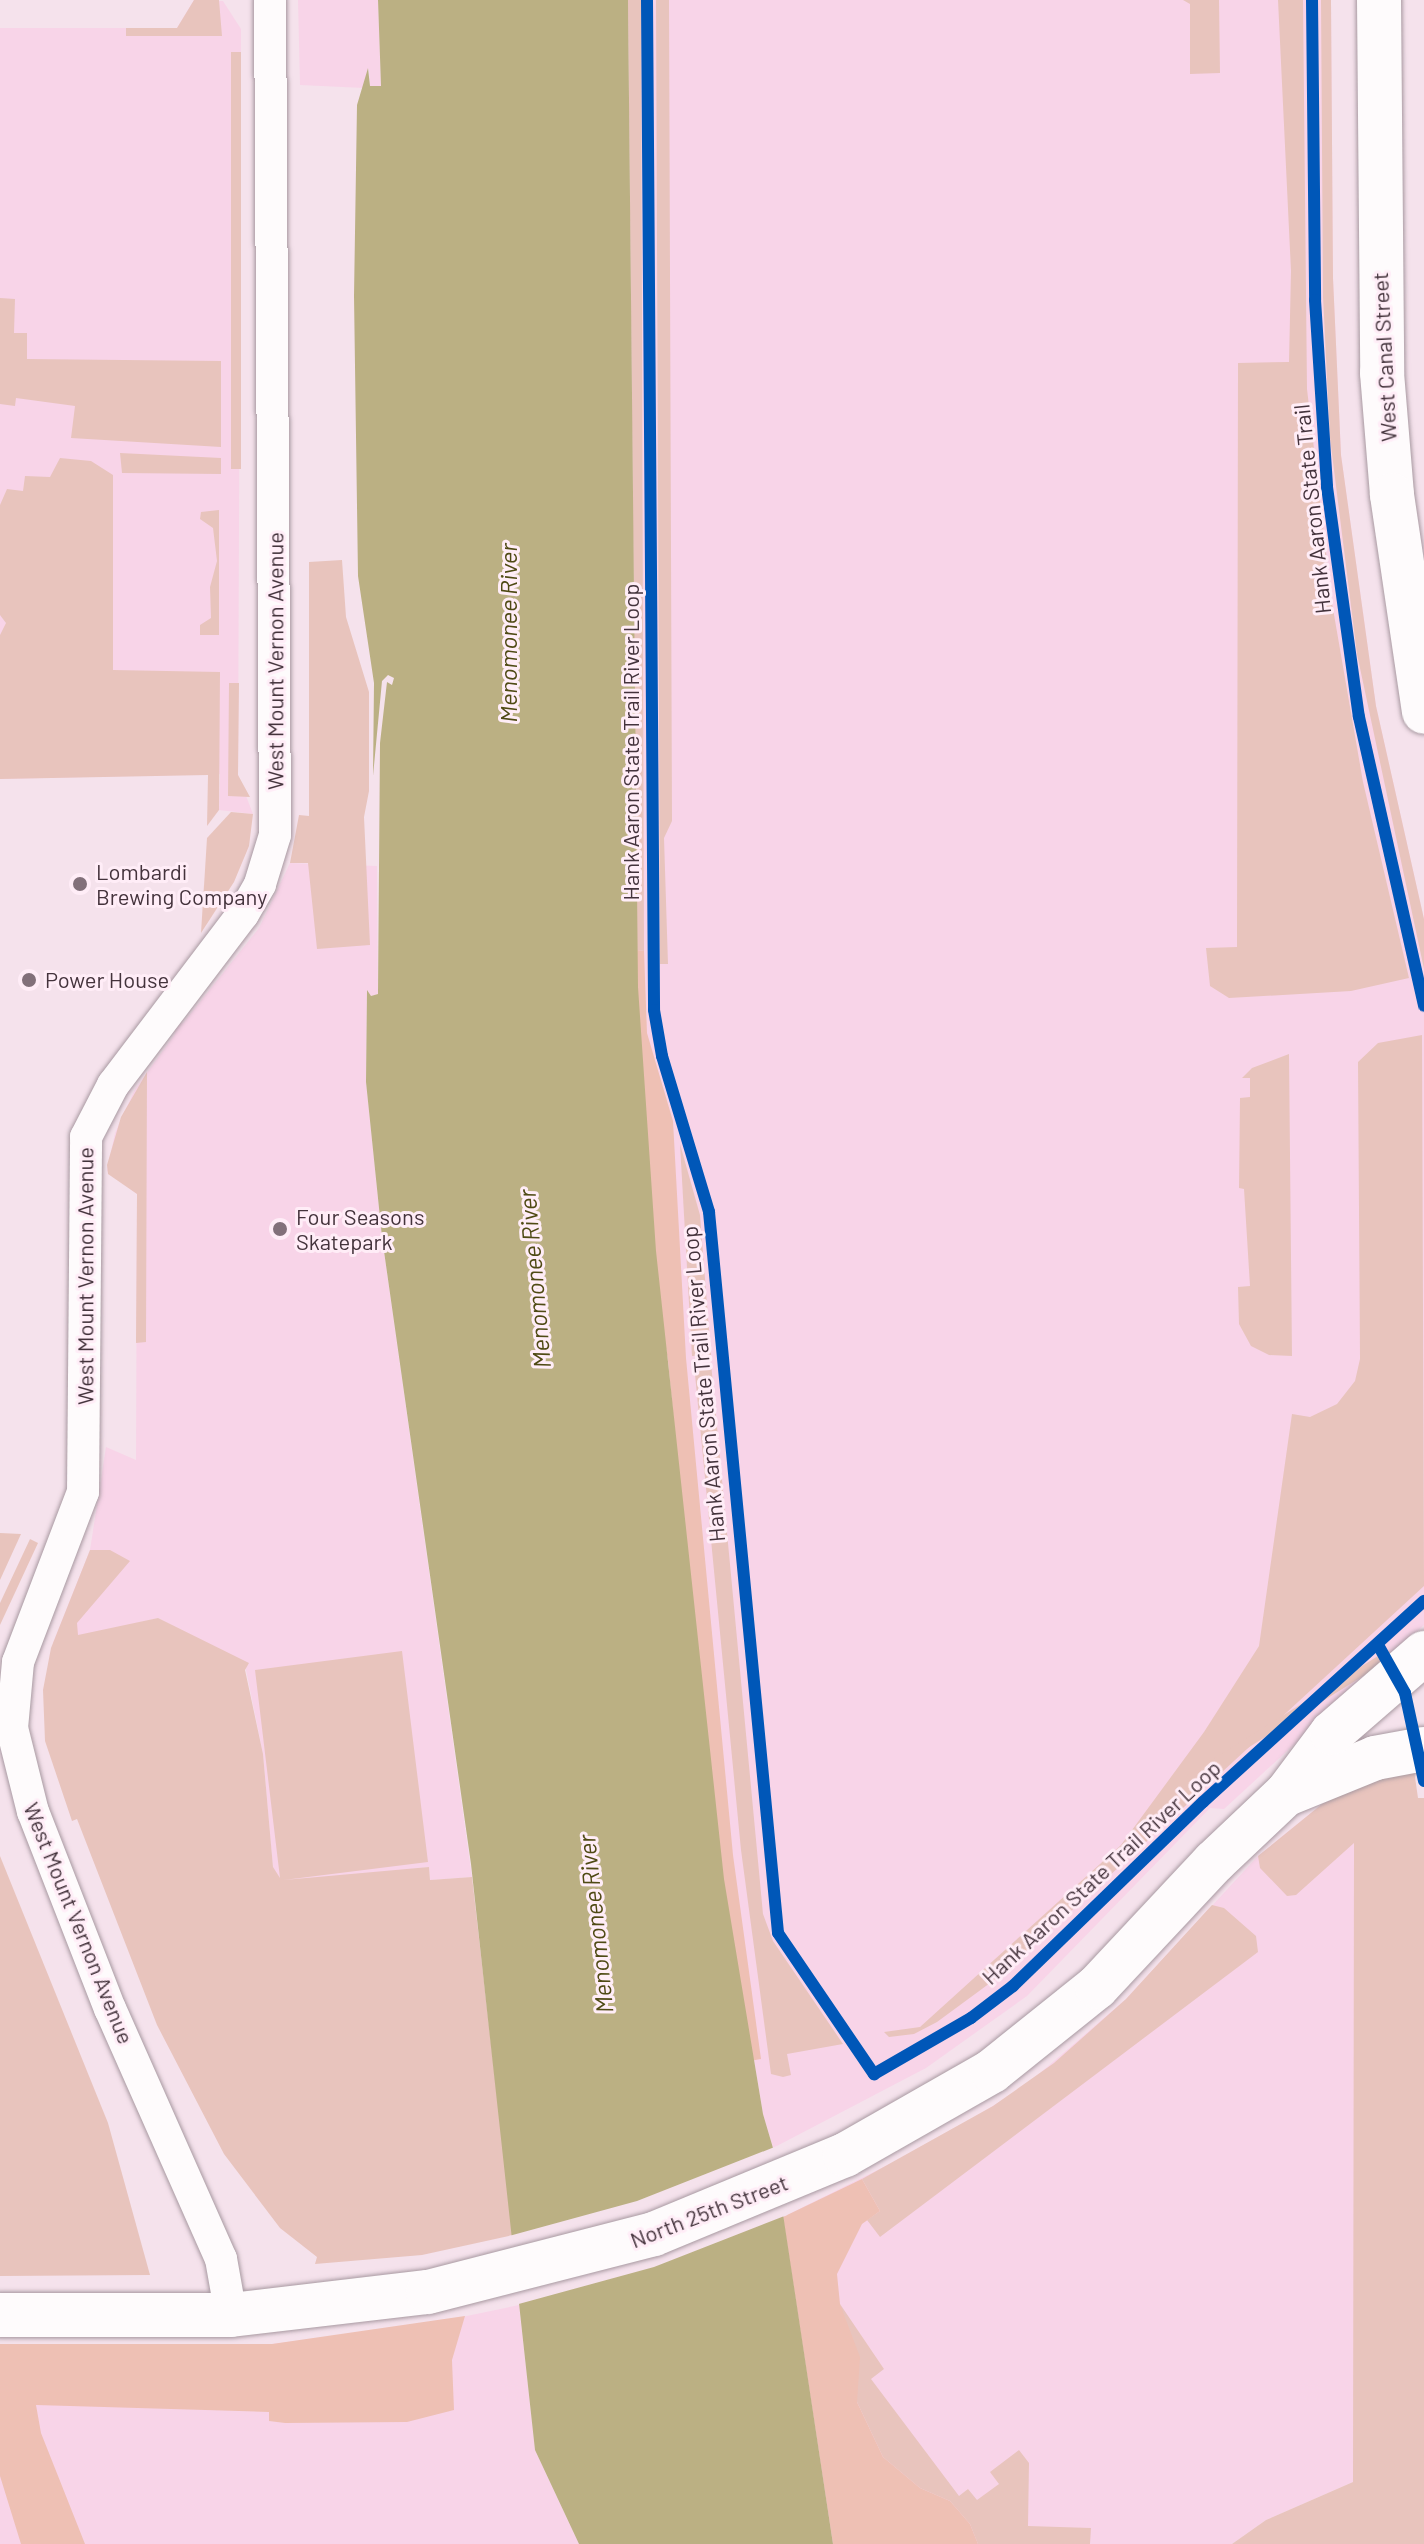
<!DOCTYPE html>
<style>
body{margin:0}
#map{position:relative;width:1424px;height:2544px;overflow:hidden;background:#f5e2ec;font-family:Barlow,sans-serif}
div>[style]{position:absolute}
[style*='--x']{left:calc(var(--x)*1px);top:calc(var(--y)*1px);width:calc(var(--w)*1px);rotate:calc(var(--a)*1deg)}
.built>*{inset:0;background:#f8d4e8}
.green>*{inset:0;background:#e8c4bd;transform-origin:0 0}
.forest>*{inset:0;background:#eec0b4}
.water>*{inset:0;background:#bbb083}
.pier>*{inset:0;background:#f5e2ec}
.roads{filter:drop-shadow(0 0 2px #a899a1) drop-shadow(0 0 2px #a899a1)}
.street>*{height:32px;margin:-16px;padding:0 16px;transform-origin:16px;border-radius:16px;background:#fefbfc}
.secondary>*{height:44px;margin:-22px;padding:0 22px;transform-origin:22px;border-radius:22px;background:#fefbfc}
.cycleway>*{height:12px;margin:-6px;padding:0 6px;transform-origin:6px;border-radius:6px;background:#0057b8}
.dots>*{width:22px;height:22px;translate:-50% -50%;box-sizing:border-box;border:4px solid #ffedf7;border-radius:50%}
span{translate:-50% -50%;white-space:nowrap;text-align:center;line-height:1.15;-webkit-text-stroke:6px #ffedf7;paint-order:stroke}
.street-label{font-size:22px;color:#44333c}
.poi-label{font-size:22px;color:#44333c}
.left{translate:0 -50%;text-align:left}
.water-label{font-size:24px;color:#4f4a14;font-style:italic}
</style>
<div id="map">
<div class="built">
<div style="clip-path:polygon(194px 0,223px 1px,241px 29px,238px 775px,253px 814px,219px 810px,220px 774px,0 779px,0 28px,177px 28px)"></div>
<div style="clip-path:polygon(298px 0,378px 0,381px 86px,370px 86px,369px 68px,364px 88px,300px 85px)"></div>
<div style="clip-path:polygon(628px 0,1331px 0,1333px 278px,1341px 455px,1376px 706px,1424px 919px,1424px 1625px,1224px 1809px,1210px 1808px,1027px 1996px,926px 2068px,773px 2148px,763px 2114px,724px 1879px,638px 987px)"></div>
<div style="clip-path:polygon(290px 863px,377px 866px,378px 994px,371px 996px,367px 991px,366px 1082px,382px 1237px,472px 1877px,430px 1880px,429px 1867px,293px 1883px,281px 1880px,273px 1868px,263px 1754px,245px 1665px,158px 1618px,53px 1643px,90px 1550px,106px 1447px,136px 1460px,137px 1194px,107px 1171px,115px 1133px,135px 1089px,175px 1034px,174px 1024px,183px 1023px,259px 928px)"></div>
<div style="clip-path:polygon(1372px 1781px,1353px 2482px,1266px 2520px,1232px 2544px,833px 2544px,783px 2217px,938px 2140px,1025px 2086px,1126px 1999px,1258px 1856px,1322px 1804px)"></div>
<div style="clip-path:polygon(519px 2305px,535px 2450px,579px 2544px,0 2544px,0 2344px,272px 2344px,433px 2323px)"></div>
</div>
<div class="green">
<div style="clip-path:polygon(194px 0,219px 0,222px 36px,126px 36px,126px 28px,177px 28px)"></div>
<div style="clip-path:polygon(628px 0,641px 0,644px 951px,637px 950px)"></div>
<div style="clip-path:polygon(656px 0,669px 0,672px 821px,664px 838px,668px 964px,660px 964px)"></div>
<div style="clip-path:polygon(1183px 0,1219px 0,1220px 73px,1190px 74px,1190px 4px)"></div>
<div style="clip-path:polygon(1278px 0,1303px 0,1307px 389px,1332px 603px,1363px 782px,1409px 978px,1351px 991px,1229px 998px,1210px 986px,1206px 948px,1237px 947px,1238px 363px,1289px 362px,1291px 271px)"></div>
<div style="clip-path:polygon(1321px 0,1331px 0,1333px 278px,1341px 455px,1376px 706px,1424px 919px,1424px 969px,1357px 654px,1330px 438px,1323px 297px)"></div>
<div style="left:231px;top:52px;width:10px;height:417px"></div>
<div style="clip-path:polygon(0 298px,15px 299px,14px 333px,27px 333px,27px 359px,221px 361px,221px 447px,71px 438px,75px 406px,16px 398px,15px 406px,0 404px)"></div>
<div style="clip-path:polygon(120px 453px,221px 458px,221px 474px,122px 473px)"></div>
<div style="clip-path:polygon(60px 458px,91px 461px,113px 475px,113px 670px,220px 672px,219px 810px,207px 826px,208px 775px,0 779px,0 635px,6px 623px,0 615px,0 505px,7px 489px,23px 491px,25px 476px,50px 477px)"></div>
<div style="clip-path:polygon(219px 510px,219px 635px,200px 635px,200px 625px,211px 618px,210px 587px,217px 561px,213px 528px,200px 519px,201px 512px)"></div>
<div style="clip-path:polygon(342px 560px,346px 617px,369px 692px,369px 791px,364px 817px,370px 945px,317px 949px,308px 863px,290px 863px,299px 815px,309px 816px,309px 562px)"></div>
<div style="clip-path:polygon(229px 683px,239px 683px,238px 775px,250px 797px,228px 796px)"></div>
<div style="clip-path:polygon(231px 812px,253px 814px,249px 846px,234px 882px,201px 933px,207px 838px)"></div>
<div style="clip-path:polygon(1422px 1035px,1424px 1586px,1005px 1972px,937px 2022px,914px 2034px,889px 2037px,884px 2032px,920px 2027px,1121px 1845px,1204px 1732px,1259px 1646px,1292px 1414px,1310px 1417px,1337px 1404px,1355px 1381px,1360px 1359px,1358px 1062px,1378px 1043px)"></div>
<div style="clip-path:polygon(1289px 1054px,1292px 1356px,1269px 1355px,1251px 1346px,1239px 1324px,1238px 1287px,1250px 1286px,1244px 1189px,1239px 1188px,1240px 1098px,1250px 1097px,1250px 1078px,1242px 1078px,1252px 1068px)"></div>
<div style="clip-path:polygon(147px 1072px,146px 1342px,136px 1343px,137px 1194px,108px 1174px,107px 1165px,121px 1117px)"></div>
<div style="clip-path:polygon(680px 1144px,700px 1215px,711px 1355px,692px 1356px)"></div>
<div style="clip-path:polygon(711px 1363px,763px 1914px,773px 1941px,843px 2044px,787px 2054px,791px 2075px,783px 2077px,771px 2074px,741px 1850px,694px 1364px)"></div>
<div style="clip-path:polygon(0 1533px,21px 1534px,0 1580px)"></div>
<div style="clip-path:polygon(30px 1539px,38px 1543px,0 1625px,0 1603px)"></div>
<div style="clip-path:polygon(90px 1550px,110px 1550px,130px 1561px,77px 1623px,78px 1635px,158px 1618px,249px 1663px,245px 1670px,263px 1754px,273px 1867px,280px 1878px,255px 1670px,402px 1651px,428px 1862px,284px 1880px,429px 1867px,430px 1880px,472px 1877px,513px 2235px,422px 2255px,315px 2264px,317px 2257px,280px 2228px,224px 2154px,157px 2025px,77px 1819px,72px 1821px,45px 1741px,43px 1690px,51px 1648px)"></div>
<div style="left:1378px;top:1656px;width:9px;height:227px;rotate:58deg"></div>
<div style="clip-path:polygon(1414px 1770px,1418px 1798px,1424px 1798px,1424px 2544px,1232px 2544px,1266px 2520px,1353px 2482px,1354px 1843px,1296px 1895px,1287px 1896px,1260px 1868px,1258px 1856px,1322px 1804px,1372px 1781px)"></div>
<div style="clip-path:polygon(0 1856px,108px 2123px,150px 2275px,0 2276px)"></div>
<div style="clip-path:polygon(1212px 1905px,1224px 1908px,1256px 1936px,1258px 1952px,880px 2237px,867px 2220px,880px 2211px,862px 2179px,993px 2106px,1054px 2063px,1126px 1999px)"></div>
<div style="clip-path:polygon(840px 2304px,884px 2369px,871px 2379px,959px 2496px,968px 2489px,977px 2500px,999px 2484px,990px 2472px,1019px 2450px,1029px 2463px,1028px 2526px,1091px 2528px,1090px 2544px,978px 2544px,970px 2524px,950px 2501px,920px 2488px,883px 2457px,857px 2402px)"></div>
</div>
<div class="forest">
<div style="clip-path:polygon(637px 950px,644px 951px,647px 1033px,673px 1121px,686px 1358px,733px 1855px,761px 2059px,744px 2062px,735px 2058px,668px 1361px,621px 1054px,630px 956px)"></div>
<div style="clip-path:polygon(862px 2179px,880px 2211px,862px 2224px,837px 2274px,840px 2304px,860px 2357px,857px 2402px,883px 2457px,920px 2488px,950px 2501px,970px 2524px,978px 2544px,833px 2544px,783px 2217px)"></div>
<div style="clip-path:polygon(465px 2316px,452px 2360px,454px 2410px,407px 2422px,285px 2423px,269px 2421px,269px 2412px,36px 2405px,41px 2433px,85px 2544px,21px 2544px,0 2476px,0 2344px,272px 2344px)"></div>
</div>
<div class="water">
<div style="clip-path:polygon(378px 0,628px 0,638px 987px,656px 1251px,724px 1879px,763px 2114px,773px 2148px,833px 2544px,579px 2544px,535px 2450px,471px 1864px,382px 1237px,366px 1082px,367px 990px,371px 996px,378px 994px,380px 743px,387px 682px,392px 685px,394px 678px,388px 675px,382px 681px,373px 776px,374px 683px,358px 576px,354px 296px,357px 105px,368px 68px,370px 86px,381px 86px)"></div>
</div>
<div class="pier">
<div style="clip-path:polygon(777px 2146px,787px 2215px,654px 2267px,515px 2305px,509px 2236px,637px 2201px)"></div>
</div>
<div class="roads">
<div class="street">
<div style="--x:231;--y:2315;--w:57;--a:-100.1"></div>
<div style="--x:221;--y:2259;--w:274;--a:-113.9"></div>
<div style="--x:110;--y:2009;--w:212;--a:-111.3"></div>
<div style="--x:33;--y:1812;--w:87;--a:-104"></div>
<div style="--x:12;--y:1728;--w:66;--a:-84.8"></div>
<div style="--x:18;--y:1662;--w:182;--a:-69.1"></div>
<div style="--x:83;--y:1492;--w:355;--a:-89.5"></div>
<div style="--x:86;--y:1137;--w:59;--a:-62.6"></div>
<div style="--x:113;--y:1085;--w:215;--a:-52.8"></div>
<div style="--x:243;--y:914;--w:34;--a:-60"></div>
<div style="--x:260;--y:884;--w:51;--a:-73"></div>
<div style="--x:275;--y:835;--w:835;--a:-90.34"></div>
</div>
<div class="secondary">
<div style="--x:1379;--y:0;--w:373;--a:89.5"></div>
<div style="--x:1382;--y:373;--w:122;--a:85.3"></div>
<div style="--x:1392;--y:495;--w:219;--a:81.6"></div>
<div style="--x:1289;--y:1793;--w:93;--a:-22.1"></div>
<div style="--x:1375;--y:1758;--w:50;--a:-10.4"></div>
<div style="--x:0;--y:2315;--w:231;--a:0"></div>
<div style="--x:231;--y:2315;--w:198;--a:-6.7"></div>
<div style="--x:428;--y:2292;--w:233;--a:-14.4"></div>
<div style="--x:654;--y:2234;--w:207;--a:-22.5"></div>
<div style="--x:845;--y:2155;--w:169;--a:-29.7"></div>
<div style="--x:992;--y:2071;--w:134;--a:-38.7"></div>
<div style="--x:1097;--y:1987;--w:171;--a:-46.9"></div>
<div style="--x:1214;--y:1862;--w:100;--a:-43.4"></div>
<div style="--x:1287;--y:1793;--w:75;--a:-53.1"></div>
<div style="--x:1332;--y:1733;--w:122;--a:-41"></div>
</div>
</div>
<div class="cycleway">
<div style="--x:647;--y:0;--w:1010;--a:89.6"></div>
<div style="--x:654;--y:1010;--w:47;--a:80.1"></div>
<div style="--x:662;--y:1056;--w:163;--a:73.2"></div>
<div style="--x:709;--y:1212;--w:724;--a:84.53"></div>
<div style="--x:778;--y:1933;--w:171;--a:55.8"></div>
<div style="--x:874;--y:2074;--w:112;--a:-30"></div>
<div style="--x:971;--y:2018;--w:53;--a:-37.3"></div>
<div style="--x:1013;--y:1986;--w:264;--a:-44.1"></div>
<div style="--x:1203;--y:1802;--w:299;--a:-42.3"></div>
<div style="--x:1312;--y:0;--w:300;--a:89.4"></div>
<div style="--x:1315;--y:300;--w:187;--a:86.3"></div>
<div style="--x:1327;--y:487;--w:232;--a:82.1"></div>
<div style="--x:1359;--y:717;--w:296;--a:77.3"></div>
<div style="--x:1378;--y:1645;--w:55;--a:60.6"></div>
<div style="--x:1405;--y:1693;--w:90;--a:77.8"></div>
</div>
<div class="dots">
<div style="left:80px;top:884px;background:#82707a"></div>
<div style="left:29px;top:980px;background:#82707a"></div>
<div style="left:280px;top:1229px;background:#82707a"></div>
</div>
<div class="street-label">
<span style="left:1384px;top:357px;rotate:-93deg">West Canal Street</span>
<span style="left:1312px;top:509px;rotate:-96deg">Hank Aaron State Trail</span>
<span style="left:275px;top:661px;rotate:-90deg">West Mount Vernon Avenue</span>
<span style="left:631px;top:742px;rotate:-90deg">Hank Aaron State Trail River Loop</span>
<span style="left:85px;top:1276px;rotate:-90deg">West Mount Vernon Avenue</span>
<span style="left:703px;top:1384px;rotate:-95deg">Hank Aaron State Trail River Loop</span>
<span style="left:1101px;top:1872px;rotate:-43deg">Hank Aaron State Trail River Loop</span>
<span style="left:79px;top:1923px;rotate:68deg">West Mount Vernon Avenue</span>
<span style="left:709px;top:2211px;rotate:-21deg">North 25th Street</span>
</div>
<div class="poi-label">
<span class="left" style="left:96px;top:884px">Lombardi<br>Brewing Company</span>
<span class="left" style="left:45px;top:980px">Power House</span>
<span class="left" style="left:296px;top:1229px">Four Seasons<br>Skatepark</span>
</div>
<div class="water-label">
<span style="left:508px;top:633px;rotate:-90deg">Menomonee River</span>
<span style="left:534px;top:1279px;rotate:-95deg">Menomonee River</span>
<span style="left:595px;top:1924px;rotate:-96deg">Menomonee River</span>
</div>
</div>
